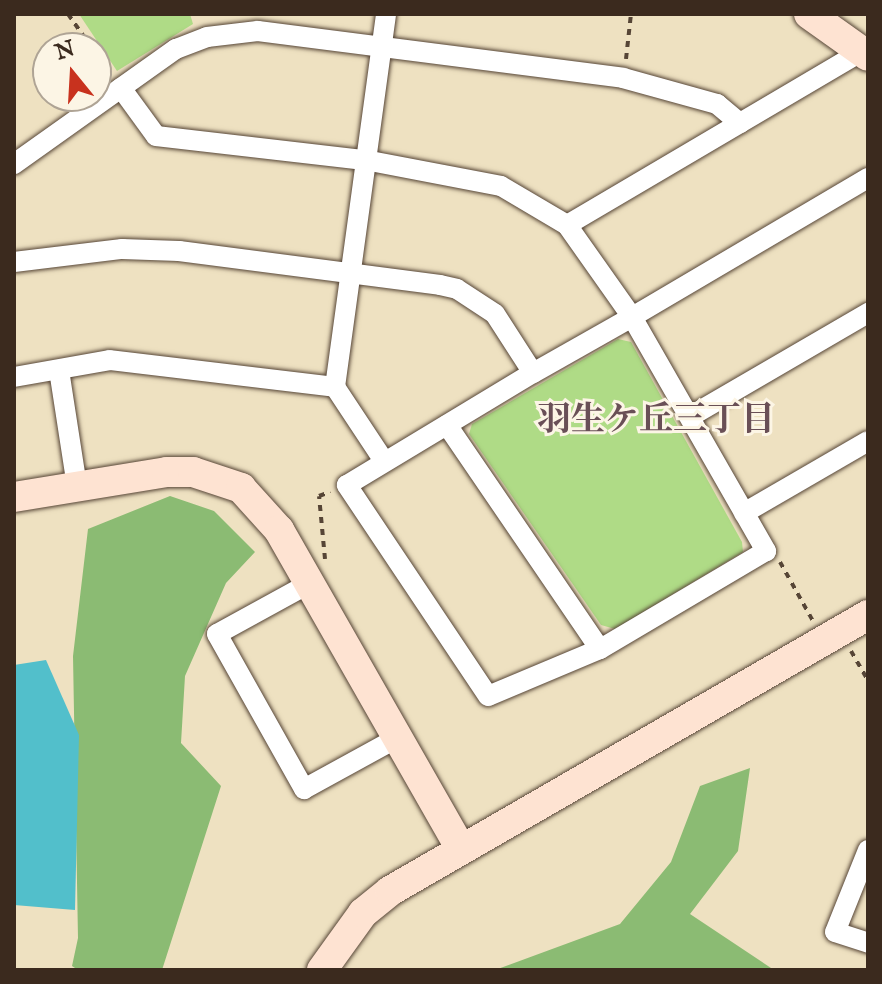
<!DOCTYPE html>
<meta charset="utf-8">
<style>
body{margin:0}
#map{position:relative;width:882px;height:984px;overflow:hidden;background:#eee1c1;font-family:"IM FELL English","Noto Serif JP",serif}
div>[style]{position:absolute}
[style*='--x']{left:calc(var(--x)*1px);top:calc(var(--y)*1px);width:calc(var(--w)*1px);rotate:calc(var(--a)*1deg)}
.green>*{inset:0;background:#afdb86}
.forest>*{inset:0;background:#8bbb73}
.water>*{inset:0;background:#52bfcb}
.path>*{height:4px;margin-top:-2px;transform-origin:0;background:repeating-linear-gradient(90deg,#564536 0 6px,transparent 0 12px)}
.roads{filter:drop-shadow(0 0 2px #564536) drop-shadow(0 0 2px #564536)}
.street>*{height:20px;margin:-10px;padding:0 10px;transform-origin:10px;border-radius:10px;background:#fff}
.secondary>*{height:30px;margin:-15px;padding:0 15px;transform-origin:15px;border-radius:15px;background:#fee3d2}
span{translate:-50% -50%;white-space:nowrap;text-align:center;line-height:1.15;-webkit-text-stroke:6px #fcf5e5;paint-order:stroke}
.neighbourhood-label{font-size:34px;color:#694f56;font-weight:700}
.frame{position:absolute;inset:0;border:16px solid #3b2a1e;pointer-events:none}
.north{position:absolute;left:32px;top:32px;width:80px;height:80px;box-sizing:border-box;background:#fcf5e5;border:2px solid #afa495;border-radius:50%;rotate:342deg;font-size:22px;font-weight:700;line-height:32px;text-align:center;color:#3b2a1e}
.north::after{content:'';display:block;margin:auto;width:28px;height:36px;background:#c8321e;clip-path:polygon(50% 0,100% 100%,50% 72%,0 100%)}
</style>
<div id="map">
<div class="green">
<div style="clip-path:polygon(79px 14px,190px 14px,193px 24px,117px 71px)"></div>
<div style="clip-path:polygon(618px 339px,631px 342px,742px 542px,743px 552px,615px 629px,601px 625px,469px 434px,472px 424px)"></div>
</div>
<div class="forest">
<div style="clip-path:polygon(170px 496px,214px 511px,255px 552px,226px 583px,185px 676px,181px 743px,221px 786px,162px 970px,78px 970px,72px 966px,78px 938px,73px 656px,88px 529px)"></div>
<div style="clip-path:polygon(750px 768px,738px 851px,690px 914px,774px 970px,495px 970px,620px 924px,671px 862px,700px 786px)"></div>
</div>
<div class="water">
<div style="clip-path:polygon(46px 660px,79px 735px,75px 910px,14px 905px,14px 665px)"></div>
</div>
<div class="path">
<div style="--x:68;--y:14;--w:42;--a:54.8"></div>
<div style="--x:96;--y:53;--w:24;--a:55"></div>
<div style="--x:626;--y:59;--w:45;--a:-83.7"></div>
<div style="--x:325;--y:559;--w:63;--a:-95.4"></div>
<div style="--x:319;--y:496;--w:12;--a:-20"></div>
<div style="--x:780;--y:562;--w:68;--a:60.8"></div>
<div style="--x:851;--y:651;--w:34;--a:60"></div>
</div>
<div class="roads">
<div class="street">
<div style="--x:121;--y:88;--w:59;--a:53.9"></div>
<div style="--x:156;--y:136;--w:210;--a:6.6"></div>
<div style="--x:365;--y:160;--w:138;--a:10.8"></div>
<div style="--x:501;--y:186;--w:77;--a:30.6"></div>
<div style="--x:567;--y:225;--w:113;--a:54.8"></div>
<div style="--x:632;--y:317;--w:270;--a:60.2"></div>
<div style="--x:766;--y:551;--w:193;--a:149.4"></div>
<div style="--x:600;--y:649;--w:121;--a:157.2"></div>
<div style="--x:488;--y:696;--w:254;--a:-123.8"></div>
<div style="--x:347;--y:485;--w:217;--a:-31.1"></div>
<div style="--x:533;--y:373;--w:114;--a:-29.5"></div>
<div style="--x:632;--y:317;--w:274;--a:-30.5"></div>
<div style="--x:14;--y:164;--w:199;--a:-35.4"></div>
<div style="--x:176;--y:49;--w:33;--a:-21"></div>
<div style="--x:207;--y:37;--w:51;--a:-6.7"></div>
<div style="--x:258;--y:31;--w:368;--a:7.3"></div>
<div style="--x:623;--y:78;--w:98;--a:15.5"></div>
<div style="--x:717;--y:104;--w:30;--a:40"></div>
<div style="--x:567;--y:225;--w:342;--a:-30.5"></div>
<div style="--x:14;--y:262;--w:109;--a:-6.9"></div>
<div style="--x:122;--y:249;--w:57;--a:2"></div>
<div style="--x:179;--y:251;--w:263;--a:7.4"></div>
<div style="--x:440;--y:285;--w:17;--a:13"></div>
<div style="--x:457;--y:289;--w:45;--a:33.3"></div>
<div style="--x:495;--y:314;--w:70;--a:57.2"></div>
<div style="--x:59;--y:370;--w:117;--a:81.2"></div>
<div style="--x:14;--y:377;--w:97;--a:-10"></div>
<div style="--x:110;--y:360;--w:227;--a:6.8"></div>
<div style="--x:691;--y:416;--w:205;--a:-30.2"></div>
<div style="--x:447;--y:425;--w:271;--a:55.7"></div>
<div style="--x:384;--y:461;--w:89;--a:-123.5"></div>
<div style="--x:335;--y:387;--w:376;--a:-82.2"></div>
<div style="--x:744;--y:513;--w:143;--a:-30.1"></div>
<div style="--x:310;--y:583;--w:106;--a:151.3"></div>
<div style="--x:217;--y:634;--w:178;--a:60.7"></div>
<div style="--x:304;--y:789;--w:106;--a:-28.7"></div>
<div style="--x:868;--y:850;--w:88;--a:111.9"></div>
<div style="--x:835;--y:932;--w:35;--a:18"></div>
</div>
<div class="secondary">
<div style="--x:809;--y:14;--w:72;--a:35.4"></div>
<div style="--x:14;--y:497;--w:155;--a:-9.3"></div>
<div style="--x:167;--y:472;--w:26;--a:0"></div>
<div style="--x:193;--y:472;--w:51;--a:18.4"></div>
<div style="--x:241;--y:488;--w:57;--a:47.9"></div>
<div style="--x:279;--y:530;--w:365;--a:60.3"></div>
<div style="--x:322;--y:970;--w:70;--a:-54.3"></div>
<div style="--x:363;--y:913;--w:35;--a:-39"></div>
<div style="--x:390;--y:891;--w:552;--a:-30"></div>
</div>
</div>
<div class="neighbourhood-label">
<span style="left:656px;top:421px">羽生ケ丘三丁目</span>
</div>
<div class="frame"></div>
<div class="north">N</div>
</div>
